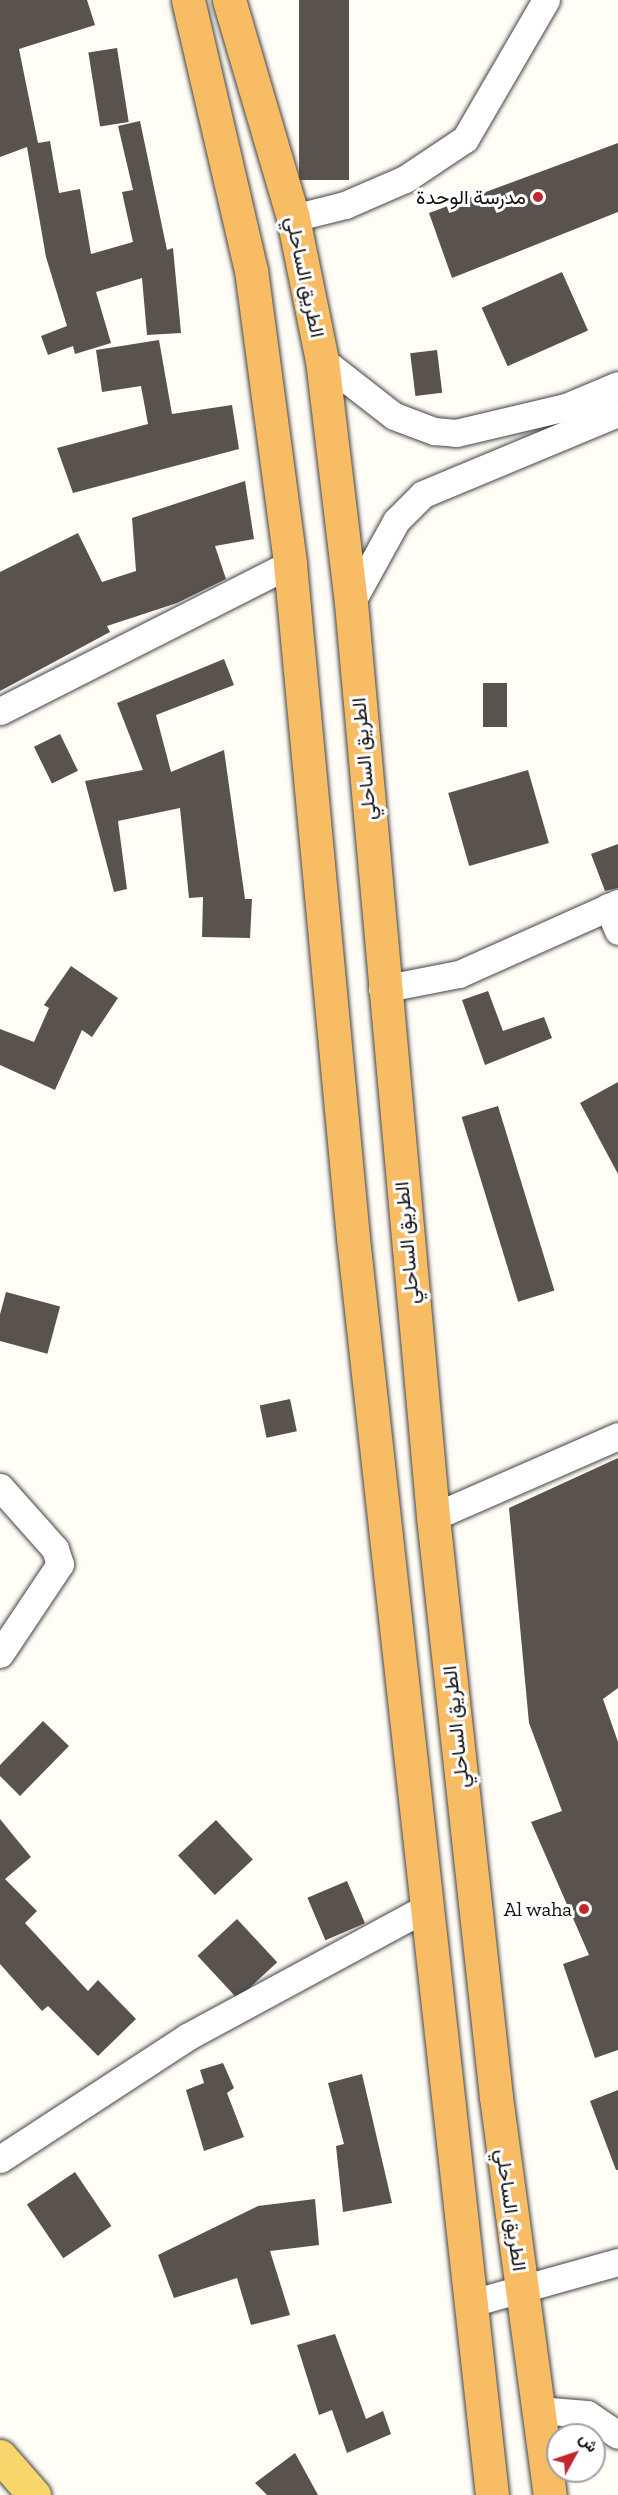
<!DOCTYPE html>
<meta charset="utf-8">
<style>
body{margin:0}
#map{position:relative;width:618px;height:2495px;overflow:hidden;background:#fffdf5;font-family:"Zilla Slab",Vazirmatn,serif}
div>[style]{position:absolute}
[style*='--x']{left:calc(var(--x)*1px);top:calc(var(--y)*1px);width:calc(var(--w)*1px);rotate:calc(var(--a)*1deg)}
.building>*{inset:0;background:#5a524d;transform-origin:0 0}
.roads{filter:drop-shadow(0 0 2px #444) drop-shadow(0 0 2px #444)}
.minor>*{height:27px;margin:-13.5px;padding:0 13.5px;transform-origin:13.5px;border-radius:13.5px;background:#fff}
.primary>*{height:33px;margin:-16.5px;padding:0 16.5px;transform-origin:16.5px;border-radius:16.5px;background:#f9d66b}
.trunk>*{height:33px;margin:-16.5px;padding:0 16.5px;transform-origin:16.5px;border-radius:16.5px;background:#f7bc64}
.dots>*{width:16px;height:16px;translate:-50% -50%;box-sizing:border-box;border:3px solid #fff;border-radius:50%}
span{translate:-50% -50%;white-space:nowrap;text-align:center;line-height:1.15;-webkit-text-stroke:6px #fff;paint-order:stroke}
.poi-label{font-size:20px;color:#111}
.right{translate:-100% -50%;text-align:right}
.street-label{font-size:20px;color:#111}
.north{position:absolute;left:546px;top:2423px;width:60px;height:60px;box-sizing:border-box;background:#fff;border:2px solid #a0a0a0;border-radius:50%;rotate:50deg;font-size:16px;font-weight:700;line-height:24px;text-align:center;color:#111}
.north::after{content:'';display:block;margin:auto;width:21px;height:27px;background:#c4262e;clip-path:polygon(50% 0,100% 100%,50% 72%,0 100%)}
</style>
<div id="map">
<div class="building">
<div style="clip-path:polygon(0 0,87px 0,95px 25px,19px 49px,38px 143px,50px 141px,59px 193px,80px 189px,91px 254px,133px 242px,122px 192px,133px 190px,118px 126px,140px 121px,167px 250px,173px 248px,181px 333px,147px 335px,142px 278px,96px 292px,111px 343px,75px 354px,73px 346px,48px 355px,41px 336px,67px 326px,46px 257px,27px 147px,0 157px)"></div>
<div style="left:299px;top:0;width:50px;height:180px"></div>
<div style="left:117px;top:48px;width:75px;height:29px;rotate:81deg"></div>
<div style="clip-path:polygon(618px 143px,618px 212px,452px 278px,429px 213px)"></div>
<div style="left:562px;top:272px;width:64px;height:88px;rotate:66deg"></div>
<div style="clip-path:polygon(159px 340px,172px 414px,232px 405px,239px 449px,73px 493px,57px 448px,148px 424px,141px 386px,102px 392px,96px 350px)"></div>
<div style="left:437px;top:350px;width:43px;height:27px;rotate:83deg"></div>
<div style="clip-path:polygon(245px 481px,254px 539px,215px 546px,226px 579px,177px 603px,107px 626px,110px 632px,0 691px,0 572px,78px 533px,102px 582px,136px 571px,132px 518px)"></div>
<div style="clip-path:polygon(224px 659px,234px 685px,156px 715px,171px 772px,224px 750px,245px 899px,252px 899px,250px 938px,202px 937px,203px 897px,189px 898px,180px 808px,118px 821px,127px 889px,114px 892px,85px 781px,143px 770px,117px 703px)"></div>
<div style="left:483px;top:683px;width:24px;height:44px"></div>
<div style="left:60px;top:734px;width:41px;height:29px;rotate:64deg"></div>
<div style="left:528px;top:770px;width:76px;height:83px;rotate:74deg"></div>
<div style="clip-path:polygon(618px 844px,618px 888px,605px 891px,591px 854px)"></div>
<div style="clip-path:polygon(71px 966px,118px 998px,92px 1037px,82px 1030px,55px 1090px,0 1065px,0 1029px,34px 1042px,49px 1008px,44px 1005px)"></div>
<div style="clip-path:polygon(488px 991px,503px 1031px,544px 1017px,552px 1038px,485px 1065px,462px 1000px)"></div>
<div style="clip-path:polygon(618px 1082px,618px 1174px,580px 1103px)"></div>
<div style="left:498px;top:1106px;width:193px;height:38px;rotate:73deg"></div>
<div style="left:6px;top:1292px;width:56px;height:49px;rotate:15deg"></div>
<div style="left:290px;top:1399px;width:33px;height:31px;rotate:78deg"></div>
<div style="clip-path:polygon(618px 1458px,618px 1688px,603px 1699px,618px 1742px,618px 2050px,595px 2058px,563px 1964px,589px 1955px,531px 1822px,562px 1811px,529px 1723px,509px 1508px)"></div>
<div style="clip-path:polygon(43px 1721px,69px 1746px,20px 1796px,0 1776px,0 1765px)"></div>
<div style="clip-path:polygon(0 1819px,31px 1857px,5px 1879px,37px 1911px,25px 1923px,88px 1991px,98px 1980px,136px 2019px,98px 2056px,48px 2006px,42px 2011px,0 1964px)"></div>
<div style="left:216px;top:1820px;width:54px;height:52px;rotate:47deg"></div>
<div style="left:347px;top:1881px;width:46px;height:43px;rotate:67deg"></div>
<div style="left:237px;top:1919px;width:59px;height:54px;rotate:47deg"></div>
<div style="clip-path:polygon(223px 2063px,234px 2088px,227px 2093px,244px 2137px,204px 2151px,186px 2090px,204px 2083px,200px 2070px)"></div>
<div style="clip-path:polygon(362px 2074px,392px 2203px,343px 2212px,336px 2146px,344px 2144px,328px 2083px)"></div>
<div style="clip-path:polygon(618px 2090px,618px 2170px,616px 2170px,590px 2101px)"></div>
<div style="left:75px;top:2172px;width:65px;height:58px;rotate:56deg"></div>
<div style="clip-path:polygon(315px 2199px,319px 2245px,270px 2251px,290px 2315px,251px 2325px,237px 2278px,174px 2298px,158px 2255px,258px 2206px)"></div>
<div style="clip-path:polygon(335px 2334px,366px 2419px,383px 2411px,391px 2434px,347px 2453px,332px 2410px,319px 2415px,297px 2345px)"></div>
<div style="clip-path:polygon(295px 2453px,318px 2495px,267px 2495px,255px 2483px)"></div>
</div>
<div class="roads">
<div class="minor">
<div style="--x:293;--y:218;--w:54;--a:-14"></div>
<div style="--x:345;--y:205;--w:65;--a:-23.4"></div>
<div style="--x:405;--y:179;--w:72;--a:-33.7"></div>
<div style="--x:465;--y:139;--w:161;--a:-59.8"></div>
<div style="--x:322;--y:360;--w:91;--a:37.9"></div>
<div style="--x:394;--y:416;--w:43;--a:20.6"></div>
<div style="--x:434;--y:431;--w:22;--a:5"></div>
<div style="--x:456;--y:433;--w:113;--a:-13.3"></div>
<div style="--x:566;--y:407;--w:56;--a:-22.9"></div>
<div style="--x:351;--y:603;--w:94;--a:-61.2"></div>
<div style="--x:396;--y:521;--w:38;--a:-45"></div>
<div style="--x:423;--y:494;--w:211;--a:-22.6"></div>
<div style="--x:0;--y:711;--w:325;--a:-26.9"></div>
<div style="--x:608;--y:907;--w:26;--a:67"></div>
<div style="--x:382;--y:989;--w:78;--a:-11"></div>
<div style="--x:459;--y:974;--w:174;--a:-24.1"></div>
<div style="--x:0;--y:1487;--w:83;--a:48.4"></div>
<div style="--x:55;--y:1549;--w:16;--a:72"></div>
<div style="--x:60;--y:1564;--w:108;--a:123.7"></div>
<div style="--x:433;--y:1517;--w:202;--a:-23.6"></div>
<div style="--x:0;--y:2159;--w:223;--a:-33.1"></div>
<div style="--x:187;--y:2037;--w:269;--a:-28.4"></div>
<div style="--x:471;--y:2303;--w:153;--a:-15.6"></div>
<div style="--x:538;--y:2410;--w:49;--a:4.7"></div>
<div style="--x:587;--y:2414;--w:37;--a:34"></div>
</div>
<div class="primary">
<div style="--x:0;--y:2456;--w:52;--a:48.9"></div>
</div>
<div class="trunk">
<div style="--x:188;--y:0;--w:277;--a:76.9"></div>
<div style="--x:251;--y:270;--w:297;--a:82.4"></div>
<div style="--x:290;--y:564;--w:677;--a:84.66"></div>
<div style="--x:353;--y:1238;--w:1265;--a:83.69"></div>
<div style="--x:229;--y:0;--w:227;--a:73.6"></div>
<div style="--x:293;--y:218;--w:145;--a:78.5"></div>
<div style="--x:322;--y:360;--w:245;--a:83.2"></div>
<div style="--x:351;--y:603;--w:918;--a:84.87"></div>
<div style="--x:433;--y:1517;--w:583;--a:83.8"></div>
<div style="--x:496;--y:2097;--w:402;--a:82.3"></div>
</div>
</div>
<div class="dots">
<div style="left:538px;top:197px;background:#c4262e"></div>
<div style="left:584px;top:1909px;background:#c4262e"></div>
</div>
<div class="poi-label">
<span class="right" style="left:526px;top:197px">مدرسة الوحدة</span>
<span class="right" style="left:572px;top:1909px">Al waha</span>
</div>
<div class="street-label">
<span style="left:305px;top:277px;rotate:78deg">الطريق الساحلي</span>
<span style="left:364px;top:759px;rotate:-95deg">الطريق الساحلي</span>
<span style="left:407px;top:1243px;rotate:-95deg">الطريق الساحلي</span>
<span style="left:456px;top:1727px;rotate:-96deg">الطريق الساحلي</span>
<span style="left:511px;top:2210px;rotate:82deg">الطريق الساحلي</span>
</div>
<div class="north">ش</div>
</div>
